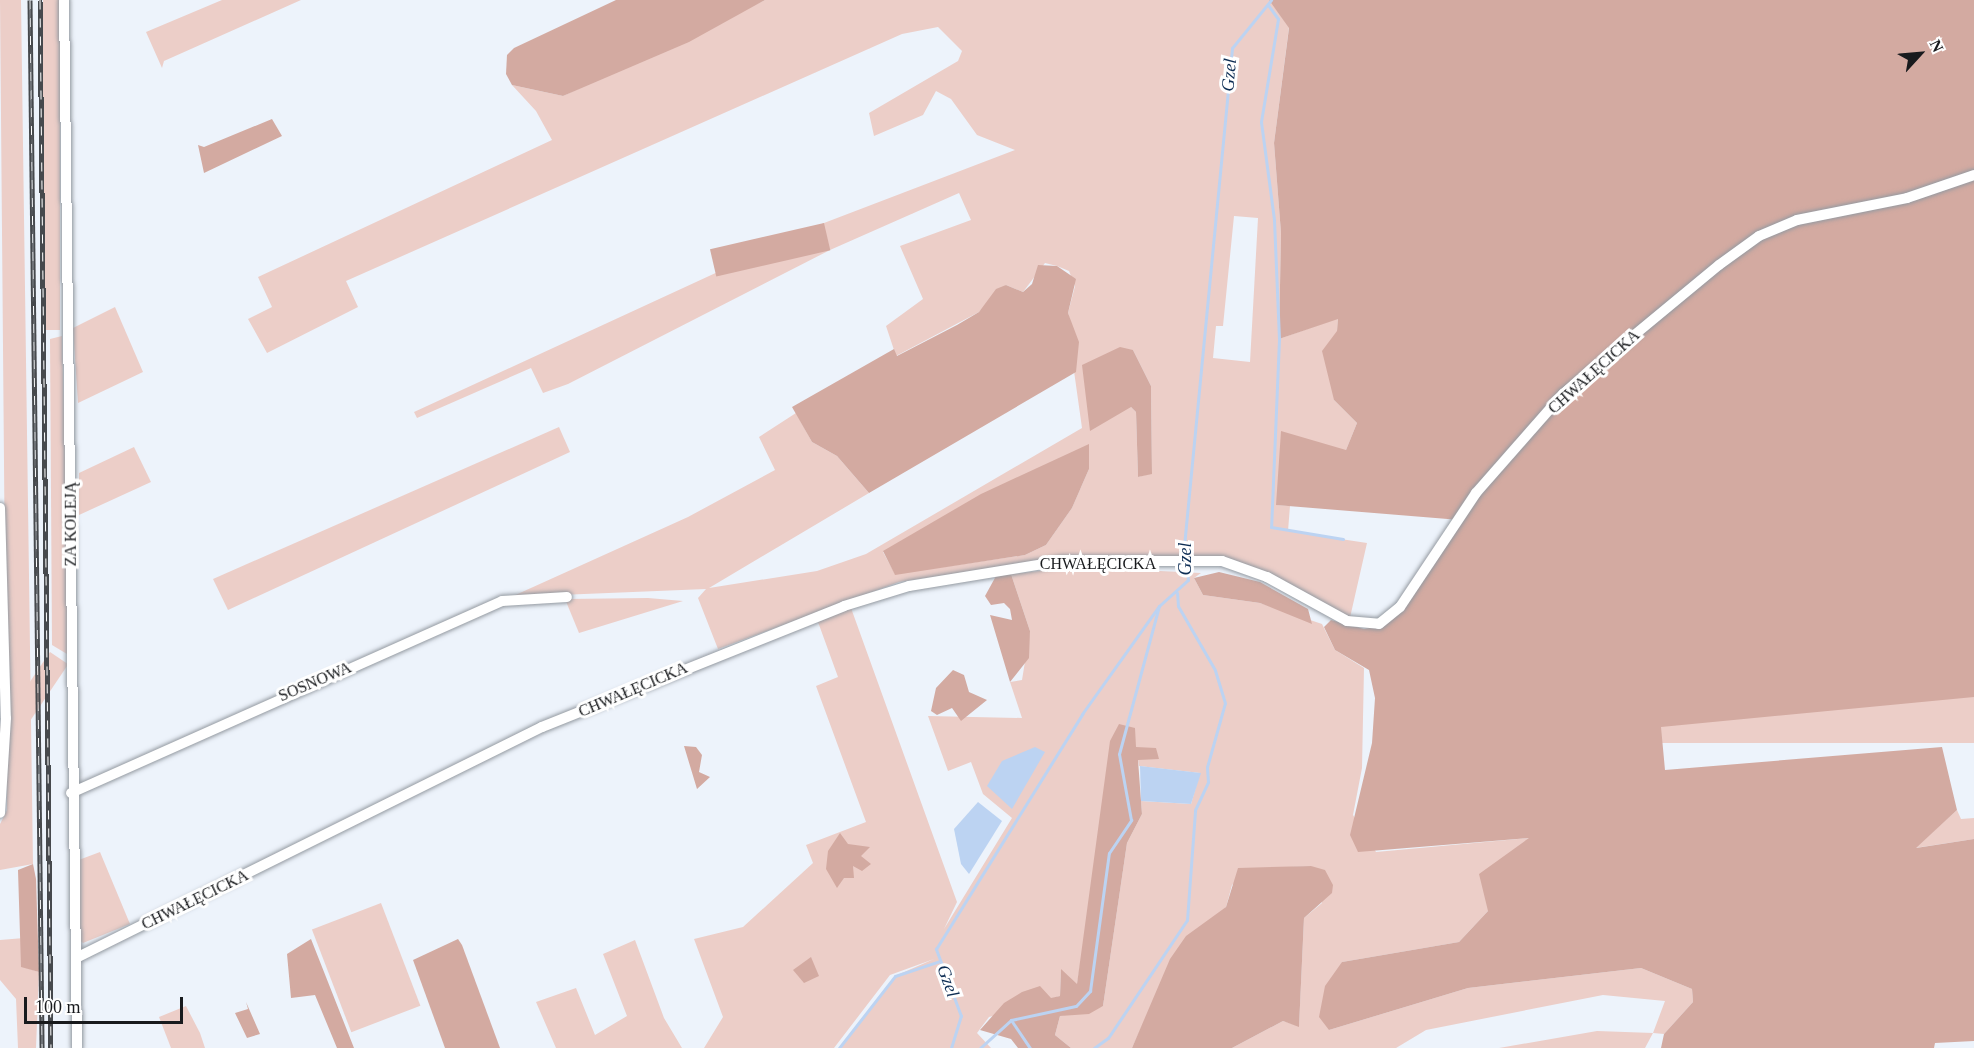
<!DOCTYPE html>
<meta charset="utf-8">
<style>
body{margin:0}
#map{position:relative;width:1974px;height:1048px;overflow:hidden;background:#edf3fb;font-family:"Times New Roman",serif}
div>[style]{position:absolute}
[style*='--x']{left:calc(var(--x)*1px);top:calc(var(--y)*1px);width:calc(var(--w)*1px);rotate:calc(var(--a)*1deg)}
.green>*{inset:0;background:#eccec8;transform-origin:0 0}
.forest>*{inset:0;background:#d3aaa1;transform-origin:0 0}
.water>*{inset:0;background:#bcd3f2}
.stream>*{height:3px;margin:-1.5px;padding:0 1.5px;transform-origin:1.5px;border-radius:1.5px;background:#bcd3f2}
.roads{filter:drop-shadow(0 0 2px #949aa1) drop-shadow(0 0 2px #949aa1)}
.minor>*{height:10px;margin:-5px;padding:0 5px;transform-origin:5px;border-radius:5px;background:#fff}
.rail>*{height:5px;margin-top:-2.5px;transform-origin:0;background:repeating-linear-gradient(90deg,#fff 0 9px,#46494d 0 18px);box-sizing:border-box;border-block:2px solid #46494d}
span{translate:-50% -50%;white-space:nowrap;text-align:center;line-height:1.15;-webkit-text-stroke:6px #fff;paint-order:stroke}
.street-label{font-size:16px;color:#181a1d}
.water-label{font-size:18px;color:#0d2d54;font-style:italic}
.north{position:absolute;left:1890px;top:24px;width:60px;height:60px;-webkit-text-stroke:4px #fff;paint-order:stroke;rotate:64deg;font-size:16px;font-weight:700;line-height:24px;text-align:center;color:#181a1d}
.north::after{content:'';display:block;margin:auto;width:21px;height:27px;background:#181a1d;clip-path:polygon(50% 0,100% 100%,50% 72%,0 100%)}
.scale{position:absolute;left:24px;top:997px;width:159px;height:27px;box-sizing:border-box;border:3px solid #181a1d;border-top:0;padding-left:8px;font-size:18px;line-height:21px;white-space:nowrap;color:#181a1d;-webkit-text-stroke:4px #fff;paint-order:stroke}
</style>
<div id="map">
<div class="green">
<div style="clip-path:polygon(0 0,21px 0,33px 864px,0 870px,0 824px,7px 810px)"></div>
<div style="left:43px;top:0;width:17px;height:330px"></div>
<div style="clip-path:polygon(222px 0,301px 0,164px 61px,162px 68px,146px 32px)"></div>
<div style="clip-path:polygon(evenodd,765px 0,1269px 0,1289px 27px,1274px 143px,1281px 233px,1279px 339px,1338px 318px,1334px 400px,1357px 423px,1346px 450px,1277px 505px,1290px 506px,1288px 531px,1367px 543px,1349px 622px,1228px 560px,1071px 556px,899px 582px,718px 649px,698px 598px,706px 589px,511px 597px,688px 517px,775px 470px,759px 437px,796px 413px,812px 442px,837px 456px,869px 493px,709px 588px,817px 571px,866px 554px,1082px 428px,1073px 364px,1078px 350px,1068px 313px,1075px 286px,1069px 271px,1057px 266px,1045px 263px,1023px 292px,1006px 285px,979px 312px,896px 356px,886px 326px,923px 299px,900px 246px,971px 220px,959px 193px,830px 250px,568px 384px,543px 393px,531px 368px,417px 418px,414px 412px,824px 223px,1015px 150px,977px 135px,951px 99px,936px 91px,923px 115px,874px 136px,869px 113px,958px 61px,962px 51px,938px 27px,902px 34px,346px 281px,358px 307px,267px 353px,248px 319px,272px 307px,258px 277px,552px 140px,536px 111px,512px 85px,563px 96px,765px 0,1234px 216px,1258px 218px,1250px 362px,1213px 358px,1216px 326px,1223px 326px,1234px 216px,765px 0,1133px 350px,1151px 386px,1152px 473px,1138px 477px,1136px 412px,1131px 407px,1133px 350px,765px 0,1089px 469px,1072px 508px,1046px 545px,1025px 555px,895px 574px,883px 552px,917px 533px,1089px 469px)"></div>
<div style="clip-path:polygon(115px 307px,143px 372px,78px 403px,73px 328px)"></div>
<div style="clip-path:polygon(62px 336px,67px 543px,67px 654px,52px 645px,50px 339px)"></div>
<div style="clip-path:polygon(559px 427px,570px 452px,228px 610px,213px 579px)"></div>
<div style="clip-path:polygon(134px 447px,151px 482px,79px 515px,79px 473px)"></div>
<div style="clip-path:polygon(1077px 567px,1201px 573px,1194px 578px,1203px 595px,1260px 603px,1322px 624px,1335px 650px,1364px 668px,1362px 768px,1353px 815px,1376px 852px,1530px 838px,1488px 911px,1459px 942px,1342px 962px,1329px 1030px,1468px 988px,1641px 968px,1692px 989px,1693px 1002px,1664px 1034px,1653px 1033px,1645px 1048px,1499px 1048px,1597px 1031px,1653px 1033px,1665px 1001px,1603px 995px,1426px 1030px,1396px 1048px,1232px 1048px,1283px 1021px,1299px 1026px,1304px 918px,1322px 903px,1311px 866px,1252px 869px,1232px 885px,1226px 907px,1153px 1002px,1132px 1048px,1071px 1048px,1055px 1035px,1060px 1016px,1103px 1006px,1127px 843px,1142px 814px,1141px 801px,1191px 804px,1200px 773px,1139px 766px,1136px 747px,1106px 800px,1077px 985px,1061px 970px,1060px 996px,989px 1017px,977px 1033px,991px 1048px,841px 1048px,895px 976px,934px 959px,890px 975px,834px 1048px,704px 1048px,723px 1017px,694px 939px,743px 927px,813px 863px,806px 845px,866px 822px,816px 686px,838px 677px,818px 622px,851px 608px,957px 902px,944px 929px,1012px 818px,983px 794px,971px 762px,948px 771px,928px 716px,1022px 718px,1010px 682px,1022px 680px,1030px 631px,1011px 574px)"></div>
<div style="clip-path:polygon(648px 598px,683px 601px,579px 633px,565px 599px)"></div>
<div style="left:50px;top:652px;width:22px;height:396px;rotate:34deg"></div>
<div style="left:1974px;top:697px;width:46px;height:314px;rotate:90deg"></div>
<div style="clip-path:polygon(1957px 810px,1961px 819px,1974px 818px,1974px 839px,1915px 848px)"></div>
<div style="clip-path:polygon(100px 852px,130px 924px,83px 943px,77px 938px,76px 861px)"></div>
<div style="left:381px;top:903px;width:110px;height:74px;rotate:69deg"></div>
<div style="clip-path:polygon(24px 938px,21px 966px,39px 972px,36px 1048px,18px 1048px,16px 999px,0 980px,0 940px)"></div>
<div style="clip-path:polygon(635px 940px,664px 1018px,682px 1048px,556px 1048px,536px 1002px,576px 988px,595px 1035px,627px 1016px,603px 954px)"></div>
<div style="clip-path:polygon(186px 1006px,200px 1033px,205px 1048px,171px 1048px,159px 1017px)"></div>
</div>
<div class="forest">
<div style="clip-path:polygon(616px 0,765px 0,689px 42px,563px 96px,512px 85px,506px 74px,507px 55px,514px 48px)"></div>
<div style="clip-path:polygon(1269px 0,1974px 0,1974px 697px,1661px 727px,1665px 770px,1942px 747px,1957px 810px,1916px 848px,1974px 839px,1974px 1041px,1935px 1043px,1934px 1048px,1661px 1048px,1664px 1034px,1693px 1002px,1692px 989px,1641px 968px,1468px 988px,1329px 1030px,1319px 1017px,1325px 986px,1342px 962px,1459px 942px,1488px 911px,1479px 874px,1529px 838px,1358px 852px,1350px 835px,1372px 743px,1375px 698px,1369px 670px,1335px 650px,1324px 627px,1331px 620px,1364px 629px,1381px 626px,1460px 520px,1276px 505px,1281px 431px,1346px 450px,1357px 423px,1334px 400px,1322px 351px,1337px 331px,1338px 319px,1279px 339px,1281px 233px,1274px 143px,1289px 28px)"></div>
<div style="clip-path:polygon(272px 119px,282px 136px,204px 173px,198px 145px,204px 147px)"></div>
<div style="left:824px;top:223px;width:28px;height:117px;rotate:77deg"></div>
<div style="clip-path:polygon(1038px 265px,1057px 266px,1076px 279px,1068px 313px,1079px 342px,1076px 372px,869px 493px,837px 456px,812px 442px,792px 407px,894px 349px,897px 356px,957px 325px,979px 312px,996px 289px,1006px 285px,1023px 292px,1032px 284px)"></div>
<div style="clip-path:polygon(1120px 347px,1133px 350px,1151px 386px,1152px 474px,1138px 477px,1136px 412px,1131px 407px,1090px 431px,1082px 365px)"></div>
<div style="clip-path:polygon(1089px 444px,1089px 469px,1072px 508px,1046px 545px,1025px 555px,895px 575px,883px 551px,981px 494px)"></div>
<div style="clip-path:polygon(1219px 572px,1260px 582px,1308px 609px,1312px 624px,1260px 603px,1203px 595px,1194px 578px)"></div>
<div style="clip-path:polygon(1011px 574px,1030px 631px,1029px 658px,1010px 682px,990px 615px,1012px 620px,1010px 609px,1004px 603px,991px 605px,985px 596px,996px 576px)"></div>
<div style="clip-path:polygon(953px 670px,964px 675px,969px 692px,987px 700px,961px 721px,952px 708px,937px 715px,931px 711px,936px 688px)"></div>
<div style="clip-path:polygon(1119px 724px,1135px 728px,1136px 747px,1156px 748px,1159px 759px,1138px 760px,1142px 814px,1127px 843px,1103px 1006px,1089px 1014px,1060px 1016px,1055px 1035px,1071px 1048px,1018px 1048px,1011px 1039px,980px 1030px,1004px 1003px,1022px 992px,1040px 986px,1051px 998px,1060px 996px,1061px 969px,1077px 984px,1110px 741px)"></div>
<div style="clip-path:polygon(684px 746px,696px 747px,702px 755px,699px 772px,710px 777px,697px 789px)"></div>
<div style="clip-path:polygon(840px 833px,848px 844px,870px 847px,861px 856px,871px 864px,862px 871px,853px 866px,854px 878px,844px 878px,837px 888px,826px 869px,828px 851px)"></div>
<div style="clip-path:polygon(33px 864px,36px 879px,39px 972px,21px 967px,18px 870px)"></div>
<div style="clip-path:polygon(1311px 866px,1325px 870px,1333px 885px,1332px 893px,1304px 918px,1299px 1027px,1283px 1021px,1232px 1048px,1132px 1048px,1170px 959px,1186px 936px,1226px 907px,1238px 868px)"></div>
<div style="clip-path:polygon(311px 939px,354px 1048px,337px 1048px,315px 995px,291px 998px,287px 954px)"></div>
<div style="clip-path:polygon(458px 939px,462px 945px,500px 1048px,445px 1048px,413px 960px)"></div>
<div style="clip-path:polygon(811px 957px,819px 976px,804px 983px,793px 970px)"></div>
<div style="clip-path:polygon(246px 1002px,260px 1034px,247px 1038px,235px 1013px,248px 1009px)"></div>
</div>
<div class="water">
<div style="clip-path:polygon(1035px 747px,1045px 752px,1012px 809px,987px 786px,1002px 761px)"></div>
<div style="clip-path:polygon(1140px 766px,1201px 773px,1191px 804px,1141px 801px)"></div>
<div style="clip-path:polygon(978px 802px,1002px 821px,969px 874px,961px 864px,954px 829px)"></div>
</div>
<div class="stream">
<div style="--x:1268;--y:5;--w:17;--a:54"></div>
<div style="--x:1278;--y:19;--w:104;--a:99.4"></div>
<div style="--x:1261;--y:122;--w:99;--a:82.4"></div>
<div style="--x:1274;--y:220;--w:119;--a:87.6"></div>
<div style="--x:1279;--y:339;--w:188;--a:92.4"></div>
<div style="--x:1271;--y:527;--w:73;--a:9.5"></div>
<div style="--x:1011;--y:1020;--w:34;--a:56"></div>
<div style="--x:839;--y:1048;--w:91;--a:-52.1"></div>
<div style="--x:895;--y:976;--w:47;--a:-18.4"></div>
<div style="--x:951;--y:1048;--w:34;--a:-73"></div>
<div style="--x:961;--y:1016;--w:72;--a:-110.5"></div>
<div style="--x:936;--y:949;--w:277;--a:-58.1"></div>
<div style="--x:1082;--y:714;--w:133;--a:-54.5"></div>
<div style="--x:1159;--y:606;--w:39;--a:-42"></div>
<div style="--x:1188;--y:580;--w:34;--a:-97"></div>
<div style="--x:1184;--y:546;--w:500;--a:-84.49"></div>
<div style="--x:1232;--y:48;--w:62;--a:-50.9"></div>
<div style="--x:980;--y:1048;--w:42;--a:-42.1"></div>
<div style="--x:1011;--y:1020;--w:66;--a:-12.2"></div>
<div style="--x:1076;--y:1006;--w:21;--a:-47"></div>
<div style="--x:1090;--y:991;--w:139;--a:-82.2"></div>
<div style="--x:1109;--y:853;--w:40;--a:-56"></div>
<div style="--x:1131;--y:820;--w:67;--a:-100.3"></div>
<div style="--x:1119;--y:754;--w:153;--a:-74.9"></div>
<div style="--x:1094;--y:1048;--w:17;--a:-36"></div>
<div style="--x:1108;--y:1038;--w:142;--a:-56.2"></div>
<div style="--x:1187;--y:920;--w:110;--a:-85.8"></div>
<div style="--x:1195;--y:810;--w:31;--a:-65"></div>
<div style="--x:1208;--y:782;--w:15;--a:-94"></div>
<div style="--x:1207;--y:767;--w:66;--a:-74.3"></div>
<div style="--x:1225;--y:703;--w:34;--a:-107"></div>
<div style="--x:1215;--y:670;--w:74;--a:-120"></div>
<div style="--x:1178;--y:606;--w:13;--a:-94"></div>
</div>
<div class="roads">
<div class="minor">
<div style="--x:64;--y:0;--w:1048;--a:89.29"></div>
<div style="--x:0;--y:508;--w:210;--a:88.4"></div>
<div style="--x:6;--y:718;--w:95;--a:93.6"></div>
<div style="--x:71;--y:793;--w:472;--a:-24"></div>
<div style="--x:502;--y:601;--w:65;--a:-3.5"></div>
<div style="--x:76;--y:958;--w:520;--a:-26.37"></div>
<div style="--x:542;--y:727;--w:325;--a:-21.8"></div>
<div style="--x:844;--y:606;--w:68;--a:-17.1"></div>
<div style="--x:909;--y:586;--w:154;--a:-9.3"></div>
<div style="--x:1061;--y:561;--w:161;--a:0"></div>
<div style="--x:1222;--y:561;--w:48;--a:19.6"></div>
<div style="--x:1267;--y:577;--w:91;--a:28.8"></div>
<div style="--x:1347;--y:621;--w:32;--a:5"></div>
<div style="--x:1379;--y:624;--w:27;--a:-39"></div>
<div style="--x:1400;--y:607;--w:137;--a:-56.3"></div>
<div style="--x:1476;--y:493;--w:132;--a:-48.7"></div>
<div style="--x:1563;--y:394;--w:202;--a:-39.6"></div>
<div style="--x:1719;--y:265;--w:49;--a:-35.9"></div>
<div style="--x:1759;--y:236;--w:41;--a:-22.8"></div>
<div style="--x:1797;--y:220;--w:112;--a:-11.3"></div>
<div style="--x:1907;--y:198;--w:71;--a:-18.9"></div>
</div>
</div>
<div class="rail">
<div style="--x:30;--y:0;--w:1048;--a:89.34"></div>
<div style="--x:40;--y:0;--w:1048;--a:89.4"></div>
</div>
<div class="street-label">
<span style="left:1594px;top:372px;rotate:-42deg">CHWAŁĘCICKA</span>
<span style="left:71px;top:524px;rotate:-90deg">ZA KOLEJĄ</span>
<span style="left:1098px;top:564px">CHWAŁĘCICKA</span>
<span style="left:315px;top:682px;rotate:-23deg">SOSNOWA</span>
<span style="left:633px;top:690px;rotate:-23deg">CHWAŁĘCICKA</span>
<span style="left:195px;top:900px;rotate:-26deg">CHWAŁĘCICKA</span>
</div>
<div class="water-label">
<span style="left:1229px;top:75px;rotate:-85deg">Gzel</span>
<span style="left:1185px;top:559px;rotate:-90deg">Gzel</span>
<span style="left:948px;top:981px;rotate:70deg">Gzel</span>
</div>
<div class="north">N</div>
<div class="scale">100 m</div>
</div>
